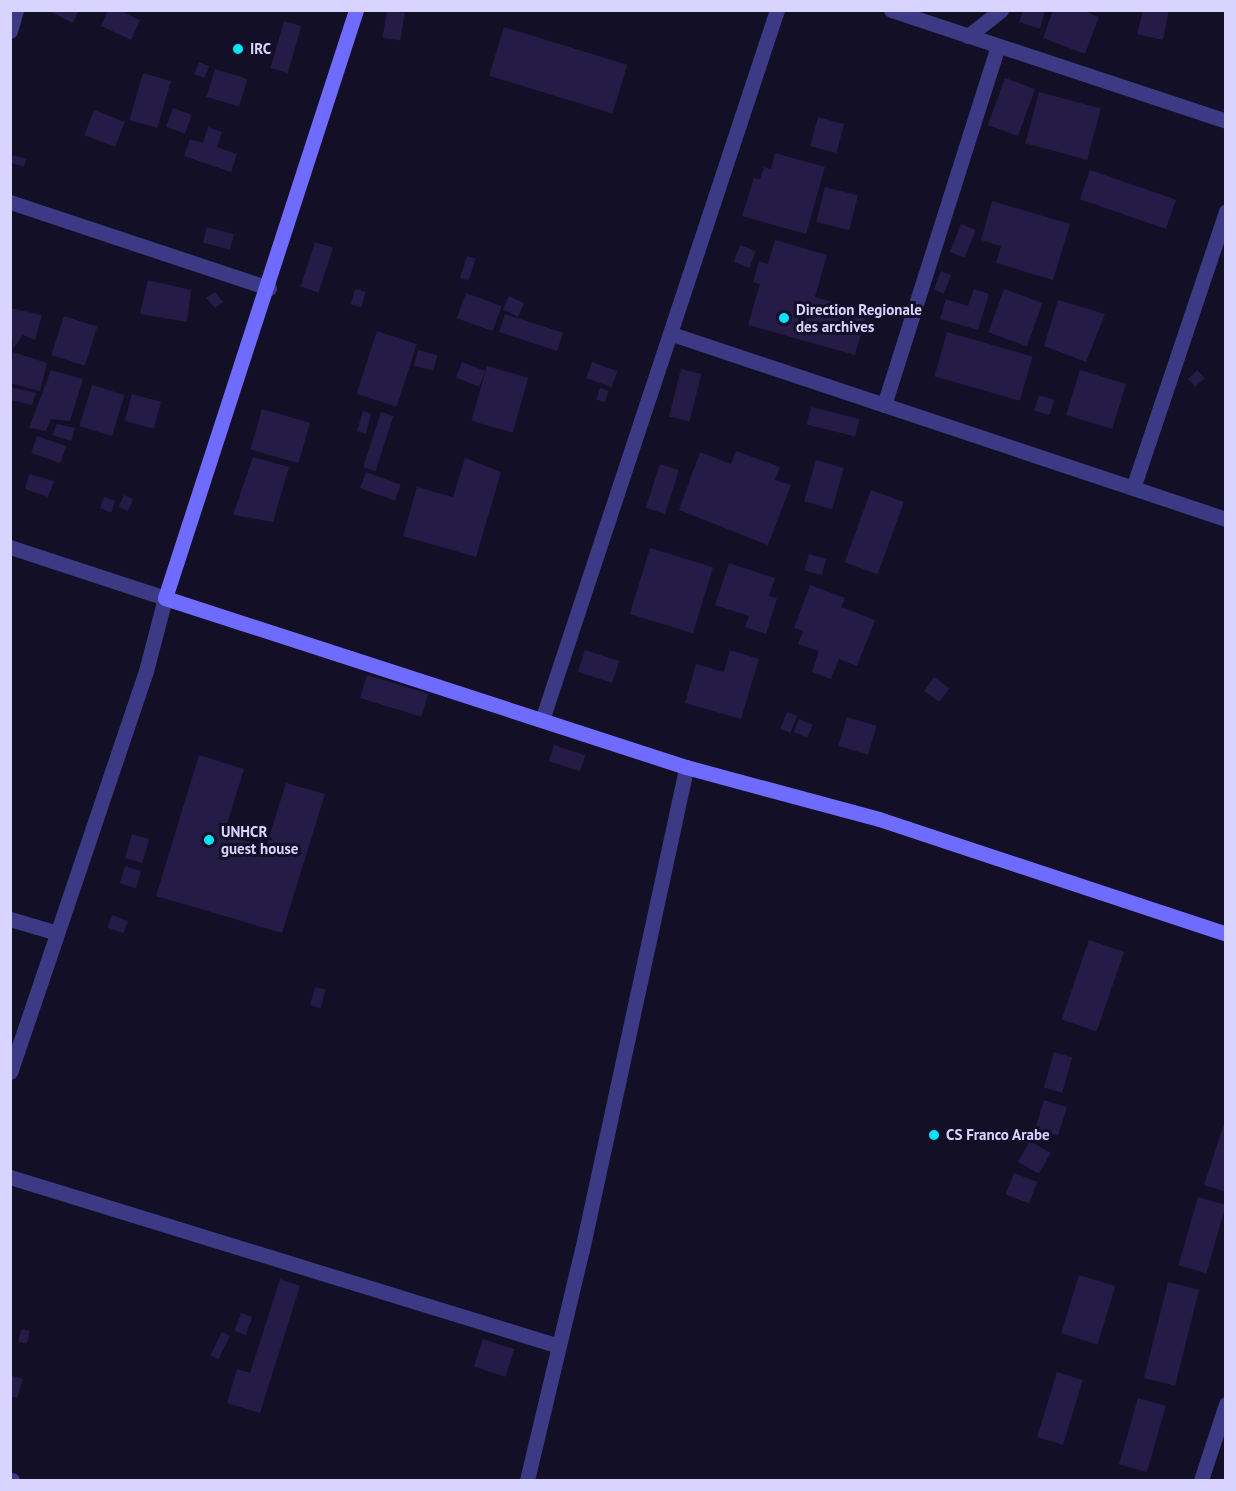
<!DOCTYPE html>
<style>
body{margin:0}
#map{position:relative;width:1236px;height:1491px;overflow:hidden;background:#130f26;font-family:"PT Sans",sans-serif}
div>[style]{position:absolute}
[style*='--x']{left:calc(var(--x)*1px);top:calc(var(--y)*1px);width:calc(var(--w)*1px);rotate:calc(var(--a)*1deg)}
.building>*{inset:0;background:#241b47;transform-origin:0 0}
.street>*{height:15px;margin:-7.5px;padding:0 7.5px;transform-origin:7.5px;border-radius:7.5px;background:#3d3a85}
.secondary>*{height:15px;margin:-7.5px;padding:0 7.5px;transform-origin:7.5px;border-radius:7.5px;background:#6f6bff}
.dots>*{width:16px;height:16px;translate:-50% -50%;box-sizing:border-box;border:3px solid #130f26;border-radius:50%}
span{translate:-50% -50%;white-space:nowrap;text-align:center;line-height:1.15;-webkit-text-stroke:6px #130f26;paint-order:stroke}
.poi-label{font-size:15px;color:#d9d4ff;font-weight:700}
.left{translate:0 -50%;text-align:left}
.frame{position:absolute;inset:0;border:12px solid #d9d4ff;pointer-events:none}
</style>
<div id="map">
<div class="building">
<div style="clip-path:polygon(47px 10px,79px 10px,73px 23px)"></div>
<div style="clip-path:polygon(108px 10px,119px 10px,140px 20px,131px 40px,101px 26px)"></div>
<div style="left:387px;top:10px;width:18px;height:28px;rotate:9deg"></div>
<div style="clip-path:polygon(1023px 10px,1045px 10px,1040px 29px,1019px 22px)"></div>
<div style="clip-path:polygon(1053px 10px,1081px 10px,1099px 17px,1085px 54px,1043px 38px)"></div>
<div style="clip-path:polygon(1143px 10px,1169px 10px,1163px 40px,1137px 34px)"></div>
<div style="left:284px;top:21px;width:18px;height:49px;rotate:16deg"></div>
<div style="left:504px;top:27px;width:129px;height:51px;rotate:17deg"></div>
<div style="left:199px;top:62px;width:11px;height:13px;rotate:22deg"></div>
<div style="left:215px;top:69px;width:34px;height:29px;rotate:17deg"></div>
<div style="left:143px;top:73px;width:29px;height:49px;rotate:16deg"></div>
<div style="left:1005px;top:78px;width:32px;height:50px;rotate:20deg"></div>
<div style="left:1039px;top:92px;width:64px;height:53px;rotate:15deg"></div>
<div style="left:173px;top:108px;width:20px;height:20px;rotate:20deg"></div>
<div style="left:94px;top:110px;width:33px;height:27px;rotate:21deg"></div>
<div style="left:818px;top:117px;width:27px;height:30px;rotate:15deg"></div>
<div style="clip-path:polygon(208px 127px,222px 132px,217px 147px,237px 154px,231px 172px,184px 156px,190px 139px,203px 143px)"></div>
<div style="clip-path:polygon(775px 153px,825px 167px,806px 234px,742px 216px,754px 178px,760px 179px,764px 167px,771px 169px)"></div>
<div style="left:13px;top:155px;width:14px;height:8px;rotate:17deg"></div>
<div style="left:1090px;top:170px;width:91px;height:31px;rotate:19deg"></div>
<div style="left:825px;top:187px;width:34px;height:36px;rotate:14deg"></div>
<div style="clip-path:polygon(992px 201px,1070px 224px,1053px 280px,996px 263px,1001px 246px,981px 240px)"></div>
<div style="left:961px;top:224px;width:16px;height:30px;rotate:22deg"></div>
<div style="left:207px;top:227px;width:28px;height:16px;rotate:15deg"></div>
<div style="clip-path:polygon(775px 240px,827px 255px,815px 297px,867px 312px,855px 355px,748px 325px,760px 284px,753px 282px,759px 261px,768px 264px)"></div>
<div style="left:315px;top:242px;width:19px;height:47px;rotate:18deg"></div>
<div style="left:740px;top:245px;width:17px;height:18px;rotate:21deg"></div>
<div style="left:467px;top:256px;width:9px;height:23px;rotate:18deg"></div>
<div style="left:941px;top:271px;width:11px;height:20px;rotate:22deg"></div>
<div style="clip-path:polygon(148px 280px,191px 290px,187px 322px,140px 314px)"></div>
<div style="left:355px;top:289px;width:11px;height:16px;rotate:15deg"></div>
<div style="clip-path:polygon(974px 289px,989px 294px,978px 330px,940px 319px,946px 299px,968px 306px)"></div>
<div style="left:1004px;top:289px;width:41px;height:46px;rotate:20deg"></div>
<div style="clip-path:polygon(215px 292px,223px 302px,215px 308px,206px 298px)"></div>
<div style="left:466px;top:293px;width:38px;height:27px;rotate:20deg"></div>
<div style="left:509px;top:296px;width:17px;height:15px;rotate:25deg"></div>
<div style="clip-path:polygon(1058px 300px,1105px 314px,1086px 362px,1044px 346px)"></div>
<div style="clip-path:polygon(10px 308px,42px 315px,35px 340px,23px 335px,13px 349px)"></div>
<div style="left:505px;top:314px;width:61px;height:19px;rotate:18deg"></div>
<div style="left:64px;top:316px;width:35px;height:41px;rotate:18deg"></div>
<div style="left:377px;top:331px;width:42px;height:66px;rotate:18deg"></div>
<div style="left:947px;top:332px;width:89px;height:46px;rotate:16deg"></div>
<div style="left:418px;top:350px;width:20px;height:16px;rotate:15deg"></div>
<div style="clip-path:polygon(13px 352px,47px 363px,40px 391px,10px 383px)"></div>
<div style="left:462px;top:362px;width:25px;height:17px;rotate:21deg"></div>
<div style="left:592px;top:362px;width:27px;height:17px;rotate:20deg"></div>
<div style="left:487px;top:366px;width:43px;height:57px;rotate:16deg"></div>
<div style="left:681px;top:369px;width:21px;height:49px;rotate:14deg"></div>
<div style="clip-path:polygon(51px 370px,83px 379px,70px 421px,51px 419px,46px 431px,29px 428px)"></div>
<div style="left:1080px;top:370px;width:48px;height:47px;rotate:17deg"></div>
<div style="left:1197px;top:370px;width:11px;height:13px;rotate:45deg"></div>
<div style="left:92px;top:385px;width:34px;height:43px;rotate:17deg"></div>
<div style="clip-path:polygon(10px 387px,36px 393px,32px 405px,10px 400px)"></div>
<div style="left:600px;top:388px;width:9px;height:12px;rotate:18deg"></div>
<div style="left:132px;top:394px;width:30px;height:28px;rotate:15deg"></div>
<div style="left:1039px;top:395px;width:16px;height:16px;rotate:18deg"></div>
<div style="left:811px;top:407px;width:50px;height:18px;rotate:14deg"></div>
<div style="left:262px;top:409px;width:50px;height:42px;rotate:16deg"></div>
<div style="clip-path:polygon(363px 411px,371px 414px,366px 434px,357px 431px)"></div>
<div style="left:381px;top:412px;width:13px;height:58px;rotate:18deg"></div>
<div style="clip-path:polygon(57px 424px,75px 428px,71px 441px,52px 435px)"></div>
<div style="left:37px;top:436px;width:31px;height:18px;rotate:19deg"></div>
<div style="clip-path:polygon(736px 451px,780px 467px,775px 480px,791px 485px,768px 545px,679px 510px,700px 452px,731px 464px)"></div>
<div style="clip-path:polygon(253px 457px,289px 467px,273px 522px,233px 515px)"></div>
<div style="clip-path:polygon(465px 458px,501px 472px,476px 557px,403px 536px,417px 487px,453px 497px)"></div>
<div style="left:816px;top:460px;width:29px;height:43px;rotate:16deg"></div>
<div style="left:660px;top:464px;width:20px;height:46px;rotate:18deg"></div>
<div style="left:366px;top:472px;width:37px;height:17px;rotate:20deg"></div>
<div style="clip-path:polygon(29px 474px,54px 481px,48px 497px,25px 489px)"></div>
<div style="left:871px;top:490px;width:35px;height:77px;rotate:20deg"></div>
<div style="left:124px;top:495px;width:10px;height:13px;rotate:24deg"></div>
<div style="left:104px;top:497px;width:12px;height:12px;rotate:20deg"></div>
<div style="left:650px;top:548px;width:66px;height:69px;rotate:17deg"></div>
<div style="left:809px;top:554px;width:18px;height:17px;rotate:16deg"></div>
<div style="clip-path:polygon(729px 563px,775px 578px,769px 596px,777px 598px,766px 634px,745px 627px,749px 616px,715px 605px)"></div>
<div style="clip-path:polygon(810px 585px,845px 598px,841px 607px,875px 620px,857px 666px,839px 659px,831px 679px,812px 672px,819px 651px,798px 644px,803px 631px,794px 628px)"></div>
<div style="left:585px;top:650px;width:36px;height:23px;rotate:18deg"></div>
<div style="clip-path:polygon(730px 650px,759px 659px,741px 719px,685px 703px,696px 664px,724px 672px)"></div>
<div style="left:367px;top:675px;width:64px;height:24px;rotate:17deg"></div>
<div style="left:934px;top:677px;width:19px;height:17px;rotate:36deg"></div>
<div style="left:787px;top:712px;width:11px;height:18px;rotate:22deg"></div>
<div style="left:847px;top:717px;width:31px;height:30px;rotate:17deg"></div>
<div style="left:799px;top:719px;width:15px;height:14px;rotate:23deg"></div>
<div style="left:554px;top:745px;width:33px;height:17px;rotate:18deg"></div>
<div style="clip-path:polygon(199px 755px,244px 769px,224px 834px,266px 847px,286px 783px,325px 794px,282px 933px,156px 896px)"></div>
<div style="left:132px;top:834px;width:18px;height:25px;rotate:16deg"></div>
<div style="left:125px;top:866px;width:17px;height:18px;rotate:17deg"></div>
<div style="left:112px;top:915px;width:17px;height:13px;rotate:21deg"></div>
<div style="left:1089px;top:940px;width:37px;height:84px;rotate:19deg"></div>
<div style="left:315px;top:987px;width:11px;height:19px;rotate:15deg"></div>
<div style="left:1054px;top:1052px;width:19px;height:37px;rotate:16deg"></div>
<div style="left:1044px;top:1100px;width:24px;height:30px;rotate:17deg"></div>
<div style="clip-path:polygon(1226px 1118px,1226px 1192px,1204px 1185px)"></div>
<div style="left:1030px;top:1141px;width:24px;height:24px;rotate:30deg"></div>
<div style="left:1014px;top:1173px;width:25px;height:23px;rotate:21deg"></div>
<div style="left:1198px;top:1197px;width:29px;height:71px;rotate:16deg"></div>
<div style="left:1079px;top:1275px;width:38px;height:61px;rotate:17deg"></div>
<div style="clip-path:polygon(280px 1279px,300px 1286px,260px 1413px,227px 1403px,237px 1369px,250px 1373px)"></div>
<div style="left:1168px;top:1282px;width:32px;height:99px;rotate:14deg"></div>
<div style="left:241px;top:1313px;width:12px;height:19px;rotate:20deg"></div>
<div style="left:21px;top:1329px;width:9px;height:13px;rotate:13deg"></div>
<div style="left:222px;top:1332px;width:9px;height:26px;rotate:27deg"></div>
<div style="left:483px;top:1339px;width:33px;height:29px;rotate:18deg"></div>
<div style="left:1057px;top:1372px;width:27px;height:68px;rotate:17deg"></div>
<div style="clip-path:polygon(10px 1375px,23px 1379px,17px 1398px,10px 1396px)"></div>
<div style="left:1138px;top:1398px;width:29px;height:69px;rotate:16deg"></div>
</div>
<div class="street">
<div style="--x:891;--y:10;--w:353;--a:18.3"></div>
<div style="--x:10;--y:31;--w:22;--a:-74"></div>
<div style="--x:968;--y:36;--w:42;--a:-38.2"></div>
<div style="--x:10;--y:202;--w:273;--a:18.4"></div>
<div style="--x:672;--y:334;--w:584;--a:18.47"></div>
<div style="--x:884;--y:405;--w:377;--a:-72.4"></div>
<div style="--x:1133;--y:488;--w:292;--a:-71.4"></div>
<div style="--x:10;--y:547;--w:163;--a:18.2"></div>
<div style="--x:165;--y:598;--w:75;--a:104.6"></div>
<div style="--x:146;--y:671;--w:423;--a:108.7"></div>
<div style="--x:542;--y:720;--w:748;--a:-71.69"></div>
<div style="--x:10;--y:919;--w:46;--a:16.5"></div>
<div style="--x:10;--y:1177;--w:574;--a:17.11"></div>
<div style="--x:10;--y:1480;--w:2;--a:0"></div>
<div style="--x:527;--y:1480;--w:236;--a:-76.6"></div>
<div style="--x:582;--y:1250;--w:494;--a:-77.8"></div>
<div style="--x:1201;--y:1480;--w:80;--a:-71.8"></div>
</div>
<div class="secondary">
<div style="--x:356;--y:10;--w:618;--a:108"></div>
<div style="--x:165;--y:598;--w:548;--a:17.97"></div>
<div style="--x:686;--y:767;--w:200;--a:15.1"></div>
<div style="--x:879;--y:819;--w:366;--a:18.3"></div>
</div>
<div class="dots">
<div style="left:238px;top:49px;background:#00e5ff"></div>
<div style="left:784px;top:318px;background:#00e5ff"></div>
<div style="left:209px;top:840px;background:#00e5ff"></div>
<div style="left:934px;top:1135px;background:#00e5ff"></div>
</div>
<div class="poi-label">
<span class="left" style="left:250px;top:49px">IRC</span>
<span class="left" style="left:796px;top:318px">Direction Regionale<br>des archives</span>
<span class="left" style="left:221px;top:840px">UNHCR<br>guest house</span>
<span class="left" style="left:946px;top:1135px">CS Franco Arabe</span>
</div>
<div class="frame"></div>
</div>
